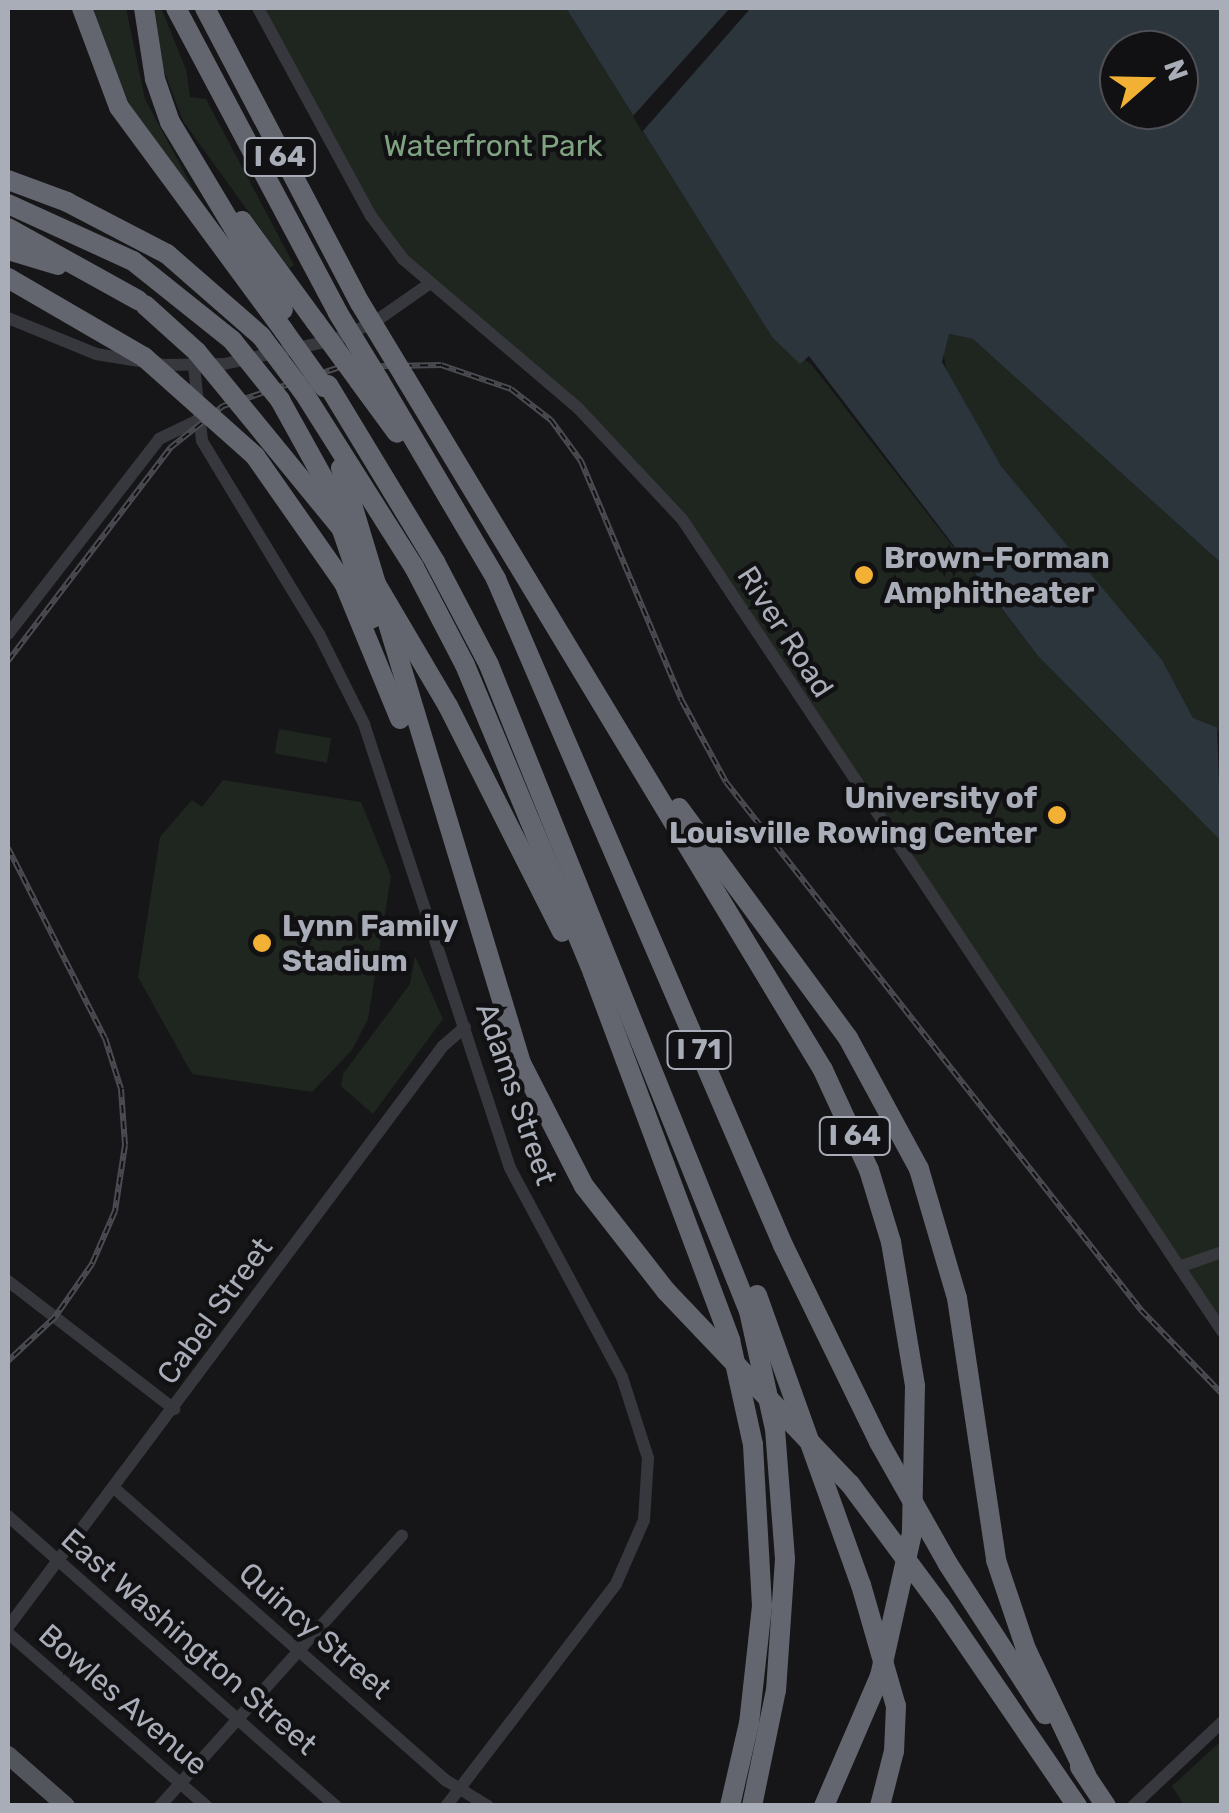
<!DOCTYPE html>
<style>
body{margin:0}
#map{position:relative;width:1229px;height:1813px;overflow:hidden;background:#161618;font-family:Rubik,sans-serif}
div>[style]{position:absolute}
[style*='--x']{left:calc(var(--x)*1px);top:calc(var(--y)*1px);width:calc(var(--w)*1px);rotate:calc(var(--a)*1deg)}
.green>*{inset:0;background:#1e261f;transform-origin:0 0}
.water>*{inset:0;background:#2c353c}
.pier>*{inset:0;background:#161618}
.minor>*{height:12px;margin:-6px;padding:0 6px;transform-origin:6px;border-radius:6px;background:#37383d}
.major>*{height:18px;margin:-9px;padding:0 9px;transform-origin:9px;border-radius:9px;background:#53555c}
.highway>*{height:20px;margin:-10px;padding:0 10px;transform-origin:10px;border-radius:10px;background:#63666e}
.rail>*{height:6px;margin-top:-3px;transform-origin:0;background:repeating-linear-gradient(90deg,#111113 0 8px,#4a4c52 0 16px);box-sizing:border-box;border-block:2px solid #4a4c52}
.highway-bridge>*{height:20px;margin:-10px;padding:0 10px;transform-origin:10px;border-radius:10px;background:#63666e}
.dots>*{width:28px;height:28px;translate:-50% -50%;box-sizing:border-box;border:5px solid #111113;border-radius:50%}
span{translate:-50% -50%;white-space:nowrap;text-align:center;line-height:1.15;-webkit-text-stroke:9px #111113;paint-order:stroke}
.shield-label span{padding:2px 8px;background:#111113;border:2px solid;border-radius:8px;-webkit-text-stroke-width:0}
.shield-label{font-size:28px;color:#a8adb8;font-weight:700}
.park-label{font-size:30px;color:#7fa381}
.poi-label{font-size:30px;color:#a8adb8;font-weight:700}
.left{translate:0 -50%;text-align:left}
.right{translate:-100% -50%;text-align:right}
.street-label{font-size:30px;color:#a8adb8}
.frame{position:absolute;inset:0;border:10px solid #a8adb8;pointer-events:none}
.north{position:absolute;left:1099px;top:30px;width:100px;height:100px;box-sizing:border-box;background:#111113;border:2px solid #4d4f55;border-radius:50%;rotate:70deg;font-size:28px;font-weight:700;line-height:40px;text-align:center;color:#a8adb8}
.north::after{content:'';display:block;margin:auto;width:35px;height:45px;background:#f2b134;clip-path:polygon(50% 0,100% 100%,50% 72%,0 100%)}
</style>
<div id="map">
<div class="green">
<div style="clip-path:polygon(90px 8px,126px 8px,145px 99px,203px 207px,132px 111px)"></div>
<div style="clip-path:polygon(140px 8px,161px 8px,186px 69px,190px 97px,206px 99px,294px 265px,289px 268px,183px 121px)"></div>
<div style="clip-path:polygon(258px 8px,566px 8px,772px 337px,811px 364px,1038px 656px,1221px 841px,1221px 1331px,682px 519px,634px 462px,429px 284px,371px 216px)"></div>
<div style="clip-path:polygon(949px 334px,973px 339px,1221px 563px,1221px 741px,1216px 726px,1193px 718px,1163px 664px,1001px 466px,948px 382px,942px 344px)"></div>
<div style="left:279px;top:729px;width:53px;height:25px;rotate:10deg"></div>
<div style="clip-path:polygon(223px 780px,361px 802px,391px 876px,368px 1019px,352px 1050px,312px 1092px,192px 1074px,138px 977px,160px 837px,192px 800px,202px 807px)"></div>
<div style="clip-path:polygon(415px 956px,443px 1019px,373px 1114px,341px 1086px,343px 1074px,410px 984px)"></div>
<div style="clip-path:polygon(1221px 1741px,1221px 1805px,1184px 1805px,1172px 1786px)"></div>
</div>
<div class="water">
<div style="clip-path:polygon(evenodd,566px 8px,1221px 8px,1221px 563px,973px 339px,949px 334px,942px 362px,1001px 466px,1162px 660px,1193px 718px,1217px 727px,1221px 841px,1038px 656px,809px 356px,800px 364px,772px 337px,566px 8px,1119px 50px,1179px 50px,1179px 110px,1119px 110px,1119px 50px)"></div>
</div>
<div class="pier">
<div style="clip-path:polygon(730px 8px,750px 9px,642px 132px,633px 116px)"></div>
</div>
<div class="minor">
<div style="--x:258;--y:8;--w:237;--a:61.5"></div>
<div style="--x:371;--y:216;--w:54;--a:53.3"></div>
<div style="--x:403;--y:259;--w:230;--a:40.4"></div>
<div style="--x:578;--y:408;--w:152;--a:46.9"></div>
<div style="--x:682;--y:519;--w:975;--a:56.38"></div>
<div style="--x:8;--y:318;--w:95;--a:22.2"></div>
<div style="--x:96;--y:354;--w:69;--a:9.2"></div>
<div style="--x:164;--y:365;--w:60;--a:-1"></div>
<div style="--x:224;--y:364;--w:113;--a:-12.3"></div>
<div style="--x:334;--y:340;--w:43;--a:-23.6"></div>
<div style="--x:373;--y:323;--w:68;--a:-34.9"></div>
<div style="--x:194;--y:366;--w:75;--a:83.9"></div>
<div style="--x:202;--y:441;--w:226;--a:58.8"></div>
<div style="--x:319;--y:634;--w:101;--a:63.4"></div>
<div style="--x:364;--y:724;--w:467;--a:71.8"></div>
<div style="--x:510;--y:1168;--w:237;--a:61.8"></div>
<div style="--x:622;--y:1377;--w:85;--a:72.2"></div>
<div style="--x:648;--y:1458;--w:62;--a:93.7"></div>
<div style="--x:644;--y:1520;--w:70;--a:113.6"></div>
<div style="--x:616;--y:1584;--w:280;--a:127.4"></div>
<div style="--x:8;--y:634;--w:247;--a:-52.2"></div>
<div style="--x:159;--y:439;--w:41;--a:-25.9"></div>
<div style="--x:1179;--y:1267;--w:46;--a:-19.2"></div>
<div style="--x:8;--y:1281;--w:210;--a:37.6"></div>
<div style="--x:113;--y:1487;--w:445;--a:41.4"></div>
<div style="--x:447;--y:1781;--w:48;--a:31.4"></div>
<div style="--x:8;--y:1516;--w:438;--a:41.5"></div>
<div style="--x:8;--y:1627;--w:726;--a:-53.18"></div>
<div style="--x:443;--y:1046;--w:29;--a:-41"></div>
<div style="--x:8;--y:1633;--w:263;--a:41.1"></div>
<div style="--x:160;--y:1806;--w:363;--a:-48.2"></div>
<div style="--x:1133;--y:1806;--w:122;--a:-43.3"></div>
</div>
<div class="major">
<div style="--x:8;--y:1755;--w:77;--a:41.3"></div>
</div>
<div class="highway">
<div style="--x:82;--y:8;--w:106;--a:69.5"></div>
<div style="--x:119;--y:107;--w:278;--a:53.6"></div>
<div style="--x:144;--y:8;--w:72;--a:81.2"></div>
<div style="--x:155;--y:79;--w:46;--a:70.8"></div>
<div style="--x:170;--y:122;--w:219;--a:59"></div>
<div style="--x:176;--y:8;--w:345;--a:62"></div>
<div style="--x:205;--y:8;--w:333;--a:62.3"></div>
<div style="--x:8;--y:180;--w:63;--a:20.4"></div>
<div style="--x:67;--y:202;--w:113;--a:27.5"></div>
<div style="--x:167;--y:254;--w:125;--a:41.1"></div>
<div style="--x:8;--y:204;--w:137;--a:24.5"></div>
<div style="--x:133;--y:261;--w:127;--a:38.6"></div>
<div style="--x:242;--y:221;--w:124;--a:53.9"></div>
<div style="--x:8;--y:228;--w:149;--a:29"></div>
<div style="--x:8;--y:250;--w:52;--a:16.7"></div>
<div style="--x:406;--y:379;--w:807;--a:58.89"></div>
<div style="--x:823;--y:1070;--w:110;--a:65.3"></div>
<div style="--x:869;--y:1170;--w:75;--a:73"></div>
<div style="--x:891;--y:1242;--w:146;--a:80.5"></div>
<div style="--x:915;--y:1386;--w:147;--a:91.2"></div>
<div style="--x:912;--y:1533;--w:147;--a:102.6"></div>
<div style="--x:880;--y:1676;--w:142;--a:113.3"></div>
<div style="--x:379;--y:380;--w:231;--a:59.5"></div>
<div style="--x:496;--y:579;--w:725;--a:66.69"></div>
<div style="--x:783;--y:1245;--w:219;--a:64"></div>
<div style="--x:359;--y:381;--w:64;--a:53.8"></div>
<div style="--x:328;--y:385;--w:207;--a:58.8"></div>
<div style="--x:435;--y:562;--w:116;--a:62.3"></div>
<div style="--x:489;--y:665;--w:696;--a:68.08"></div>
<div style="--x:749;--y:1311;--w:121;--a:77.6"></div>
<div style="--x:775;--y:1429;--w:130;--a:85.6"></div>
<div style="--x:785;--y:1559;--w:131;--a:93.9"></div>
<div style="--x:776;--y:1690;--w:118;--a:101.7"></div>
<div style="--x:304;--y:393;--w:206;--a:57.7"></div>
<div style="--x:414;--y:567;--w:110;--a:62.5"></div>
<div style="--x:465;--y:665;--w:334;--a:67.4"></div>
<div style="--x:593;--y:973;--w:392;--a:69.5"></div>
<div style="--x:730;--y:1340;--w:107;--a:77.6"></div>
<div style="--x:753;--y:1445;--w:161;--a:86.8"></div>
<div style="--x:762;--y:1606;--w:118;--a:96.3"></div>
<div style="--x:749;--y:1723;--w:85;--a:102.9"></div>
<div style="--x:280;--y:400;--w:95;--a:61"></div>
<div style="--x:326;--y:483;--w:143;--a:71.2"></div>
<div style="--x:255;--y:456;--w:155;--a:55"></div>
<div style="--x:344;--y:583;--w:147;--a:67.6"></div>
<div style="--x:341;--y:468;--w:622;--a:73.17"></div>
<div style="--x:521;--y:1063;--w:138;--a:62.9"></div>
<div style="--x:584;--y:1186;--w:133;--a:52"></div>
<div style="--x:448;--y:706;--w:253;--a:63.2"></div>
<div style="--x:679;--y:808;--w:285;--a:53.7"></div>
<div style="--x:848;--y:1038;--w:149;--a:61.5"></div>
<div style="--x:919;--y:1169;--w:134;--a:73.6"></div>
<div style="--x:957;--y:1298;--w:265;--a:81.5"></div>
<div style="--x:996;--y:1560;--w:94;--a:71.4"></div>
<div style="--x:1026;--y:1649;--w:140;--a:64.5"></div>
<div style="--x:757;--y:1295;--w:308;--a:70.3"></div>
<div style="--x:948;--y:1564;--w:179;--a:57.1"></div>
<div style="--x:940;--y:1605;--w:243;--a:55.7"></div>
<div style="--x:1080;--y:1767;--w:47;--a:56.3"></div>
</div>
<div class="rail">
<div style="--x:8;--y:661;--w:268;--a:-52.7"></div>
<div style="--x:170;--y:448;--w:68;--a:-38.4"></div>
<div style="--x:223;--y:406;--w:123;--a:-18.4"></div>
<div style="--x:340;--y:367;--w:101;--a:-1.1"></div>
<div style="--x:441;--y:365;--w:74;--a:18.9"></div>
<div style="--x:511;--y:389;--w:51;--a:37.8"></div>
<div style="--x:551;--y:420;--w:51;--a:53.8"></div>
<div style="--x:581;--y:461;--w:260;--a:67.2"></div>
<div style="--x:682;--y:701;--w:92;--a:61.5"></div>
<div style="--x:726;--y:782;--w:672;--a:51.83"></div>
<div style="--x:1141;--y:1310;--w:117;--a:46"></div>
<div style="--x:8;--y:848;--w:213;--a:63"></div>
<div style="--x:105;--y:1038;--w:53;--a:72.6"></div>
<div style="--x:121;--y:1089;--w:56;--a:85.9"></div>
<div style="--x:125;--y:1145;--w:67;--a:98.6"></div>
<div style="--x:115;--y:1211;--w:58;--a:113.5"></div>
<div style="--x:92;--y:1264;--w:65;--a:124.9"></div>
<div style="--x:55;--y:1317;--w:64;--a:136.9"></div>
</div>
<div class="highway-bridge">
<div style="--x:8;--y:278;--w:157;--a:30.2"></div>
<div style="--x:144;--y:357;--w:149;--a:41.7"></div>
<div style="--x:360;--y:303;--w:89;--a:58.8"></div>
<div style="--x:145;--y:305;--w:70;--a:42.1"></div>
<div style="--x:197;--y:352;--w:240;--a:50.7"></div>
<div style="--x:349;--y:538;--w:195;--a:59.5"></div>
<div style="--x:338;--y:313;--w:79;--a:58.5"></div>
<div style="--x:315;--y:321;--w:74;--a:53.7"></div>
<div style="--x:284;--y:331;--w:69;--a:54.5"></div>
<div style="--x:261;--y:336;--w:71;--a:53"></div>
<div style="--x:232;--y:340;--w:77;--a:51.3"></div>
<div style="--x:666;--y:1291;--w:267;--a:46.4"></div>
<div style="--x:850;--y:1484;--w:151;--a:53.4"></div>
<div style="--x:879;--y:1442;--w:140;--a:60.5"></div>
<div style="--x:861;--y:1585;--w:126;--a:73.9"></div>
<div style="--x:896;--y:1706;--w:45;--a:92.5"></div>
<div style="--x:894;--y:1751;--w:57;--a:104.3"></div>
</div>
<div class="dots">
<div style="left:864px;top:575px;background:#f2b134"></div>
<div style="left:1057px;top:815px;background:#f2b134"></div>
<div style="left:262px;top:943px;background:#f2b134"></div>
</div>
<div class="shield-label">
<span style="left:280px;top:157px">I 64</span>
<span style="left:699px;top:1050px">I 71</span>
<span style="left:855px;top:1136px">I 64</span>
</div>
<div class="park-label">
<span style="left:493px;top:146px">Waterfront Park</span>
</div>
<div class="poi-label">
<span class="left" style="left:884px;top:575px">Brown-Forman<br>Amphitheater</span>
<span class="right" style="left:1037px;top:815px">University of<br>Louisville Rowing Center</span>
<span class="left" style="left:282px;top:943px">Lynn Family<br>Stadium</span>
</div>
<div class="street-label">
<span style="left:785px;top:632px;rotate:57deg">River Road</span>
<span style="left:516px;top:1094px;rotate:71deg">Adams Street</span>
<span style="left:215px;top:1311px;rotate:-54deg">Cabel Street</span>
<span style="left:315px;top:1631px;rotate:41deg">Quincy Street</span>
<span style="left:189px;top:1642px;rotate:41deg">East Washington Street</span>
<span style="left:123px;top:1700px;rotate:41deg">Bowles Avenue</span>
</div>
<div class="frame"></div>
<div class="north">N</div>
</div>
